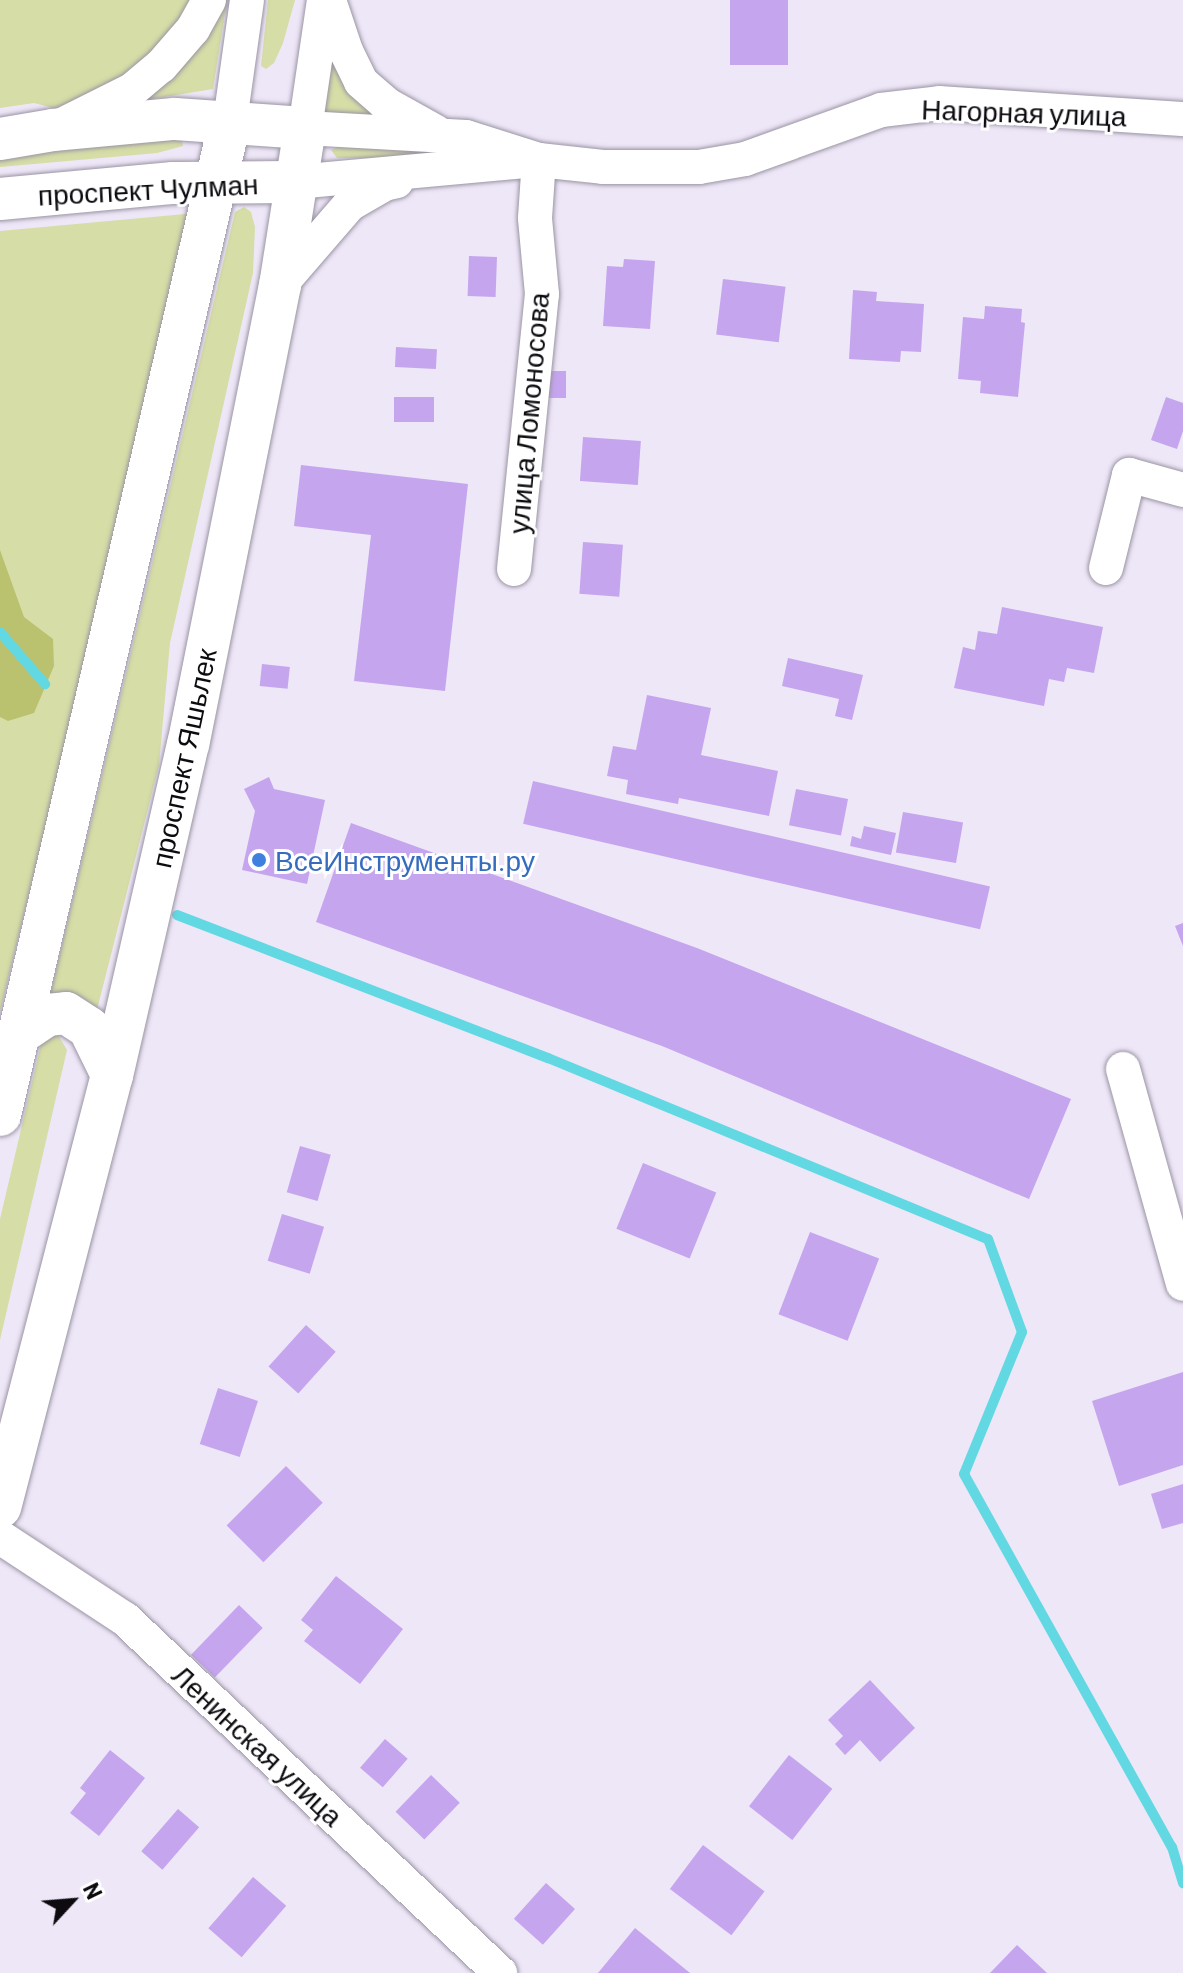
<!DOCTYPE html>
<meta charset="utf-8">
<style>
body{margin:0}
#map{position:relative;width:1183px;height:1973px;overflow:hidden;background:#eee7f8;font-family:Barlow,sans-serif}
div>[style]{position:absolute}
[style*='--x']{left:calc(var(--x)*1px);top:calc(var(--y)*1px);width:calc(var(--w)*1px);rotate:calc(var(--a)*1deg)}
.green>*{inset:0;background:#d6dda6}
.forest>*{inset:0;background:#bac270}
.stream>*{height:10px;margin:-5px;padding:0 5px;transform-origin:5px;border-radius:5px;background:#62d8e2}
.building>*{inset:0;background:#c5a5ee;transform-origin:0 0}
.roads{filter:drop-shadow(0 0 2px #9a94a3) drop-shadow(0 0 2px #9a94a3)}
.minor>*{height:34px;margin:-17px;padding:0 17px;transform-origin:17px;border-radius:17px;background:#fff}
.major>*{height:42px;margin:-21px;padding:0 21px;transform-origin:21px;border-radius:21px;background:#fff}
.dots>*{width:22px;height:22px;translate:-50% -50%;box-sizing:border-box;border:4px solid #fff;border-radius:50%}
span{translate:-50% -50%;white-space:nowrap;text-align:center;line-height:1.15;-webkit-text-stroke:6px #fff;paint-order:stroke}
.street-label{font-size:28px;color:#0d0b10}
.shop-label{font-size:28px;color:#366cbe}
.left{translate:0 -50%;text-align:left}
.north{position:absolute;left:32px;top:1861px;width:80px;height:80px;-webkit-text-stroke:6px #fff;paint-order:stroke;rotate:64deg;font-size:22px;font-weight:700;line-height:32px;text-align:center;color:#0d0b10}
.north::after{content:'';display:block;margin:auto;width:28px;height:36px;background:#0d0b10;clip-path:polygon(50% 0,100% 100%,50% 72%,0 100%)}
</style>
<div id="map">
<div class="green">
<div style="clip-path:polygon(0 0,196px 0,153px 61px,65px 111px,34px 103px,0 108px)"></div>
<div style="clip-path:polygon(217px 0,227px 0,213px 89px,133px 102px)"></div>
<div style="clip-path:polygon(268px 0,295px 0,283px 43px,274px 63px,266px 69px,261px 66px)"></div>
<div style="clip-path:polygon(330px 43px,383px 115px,322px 121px)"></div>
<div style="clip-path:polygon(131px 137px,182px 140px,183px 146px,157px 153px,0 167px,0 153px)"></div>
<div style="clip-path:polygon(343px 145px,440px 148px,460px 158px,337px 158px,331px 150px)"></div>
<div style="clip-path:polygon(244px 207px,251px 212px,255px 227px,253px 273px,170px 643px,159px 765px,97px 1010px,83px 998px,65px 992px,50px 996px,235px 212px)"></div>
<div style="clip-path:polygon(196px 213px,0 1012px,0 231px)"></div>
<div style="clip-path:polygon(49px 1035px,58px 1035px,67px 1050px,0 1340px,0 1219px,42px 1040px)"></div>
</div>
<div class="forest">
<div style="clip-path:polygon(0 550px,24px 617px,53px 639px,54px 666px,34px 713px,8px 721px,0 717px)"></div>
</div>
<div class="stream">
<div style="--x:0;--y:632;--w:69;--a:49.1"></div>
<div style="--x:177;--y:915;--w:398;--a:21.1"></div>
<div style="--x:548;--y:1058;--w:476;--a:22.4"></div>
<div style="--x:988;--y:1239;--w:99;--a:69.9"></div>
<div style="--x:1022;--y:1332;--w:153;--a:112.2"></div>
<div style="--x:964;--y:1474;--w:427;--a:60.9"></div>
<div style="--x:1172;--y:1847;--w:38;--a:73"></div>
</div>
<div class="building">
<div style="left:730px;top:0;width:58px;height:65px"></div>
<div style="left:469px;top:256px;width:28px;height:40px;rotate:2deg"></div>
<div style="clip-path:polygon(624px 259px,655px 261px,650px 329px,603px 326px,607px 266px,623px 267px)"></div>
<div style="left:723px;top:279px;width:63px;height:56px;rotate:7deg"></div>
<div style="clip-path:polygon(853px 290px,877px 292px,876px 301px,924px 304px,921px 352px,901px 351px,900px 362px,849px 359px)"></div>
<div style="clip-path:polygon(985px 306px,1022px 309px,1021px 322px,1025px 323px,1018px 397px,980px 393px,981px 381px,958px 379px,963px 317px,984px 319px)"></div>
<div style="left:396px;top:347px;width:41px;height:20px;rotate:3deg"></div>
<div style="left:549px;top:371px;width:17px;height:27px"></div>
<div style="left:394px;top:397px;width:40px;height:25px"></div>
<div style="clip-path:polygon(1166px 397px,1183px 403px,1183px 431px,1177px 449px,1151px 440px)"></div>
<div style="left:583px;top:437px;width:58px;height:44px;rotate:4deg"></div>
<div style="clip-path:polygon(301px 465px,468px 484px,445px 691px,354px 681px,371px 535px,294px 526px)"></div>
<div style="left:583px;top:542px;width:40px;height:52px;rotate:4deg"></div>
<div style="clip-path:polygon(1002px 607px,1103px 627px,1094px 673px,1067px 668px,1064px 682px,1049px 679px,1044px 706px,954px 688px,963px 647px,975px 650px,978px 631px,997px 634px)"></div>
<div style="clip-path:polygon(788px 658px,863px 675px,852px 720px,835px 716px,839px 699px,782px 686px)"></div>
<div style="left:262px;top:664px;width:28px;height:22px;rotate:6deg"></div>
<div style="clip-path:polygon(647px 695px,711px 708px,701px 755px,778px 771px,769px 816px,679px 798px,678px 804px,626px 794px,628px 780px,607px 776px,613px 746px,636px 750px)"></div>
<div style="clip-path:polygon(269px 777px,274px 789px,325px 800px,307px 884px,242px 870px,255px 811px,244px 789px)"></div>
<div style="left:533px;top:781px;width:469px;height:44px;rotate:13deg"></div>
<div style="left:796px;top:789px;width:53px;height:37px;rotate:11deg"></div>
<div style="left:903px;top:812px;width:61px;height:41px;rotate:10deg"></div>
<div style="clip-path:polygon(351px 823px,697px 948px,1071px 1099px,1029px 1199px,662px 1046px,316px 922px)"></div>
<div style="clip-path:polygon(864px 826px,896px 833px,891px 855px,850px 846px,852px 836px,861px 839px)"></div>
<div style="clip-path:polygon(1183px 923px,1183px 946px,1175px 926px)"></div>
<div style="left:300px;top:1146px;width:32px;height:48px;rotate:16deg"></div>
<div style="left:643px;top:1163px;width:79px;height:71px;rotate:22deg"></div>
<div style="left:282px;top:1214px;width:44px;height:49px;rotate:17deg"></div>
<div style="left:810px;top:1232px;width:74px;height:88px;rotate:21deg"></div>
<div style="left:306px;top:1325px;width:40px;height:56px;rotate:42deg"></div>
<div style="clip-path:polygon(1183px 1372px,1183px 1465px,1119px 1486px,1092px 1401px)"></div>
<div style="left:218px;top:1388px;width:42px;height:59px;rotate:18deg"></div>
<div style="left:286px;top:1466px;width:52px;height:84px;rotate:45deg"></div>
<div style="clip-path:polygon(1183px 1484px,1183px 1523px,1162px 1529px,1151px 1494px)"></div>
<div style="clip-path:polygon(336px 1576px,403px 1629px,360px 1684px,304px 1641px,313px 1630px,301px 1620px)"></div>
<div style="left:239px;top:1605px;width:33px;height:69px;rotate:44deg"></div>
<div style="clip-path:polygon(870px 1680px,915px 1728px,880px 1762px,860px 1740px,845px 1755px,835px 1744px,843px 1736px,828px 1720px)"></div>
<div style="left:385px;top:1739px;width:30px;height:38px;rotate:41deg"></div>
<div style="clip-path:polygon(110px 1750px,145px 1778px,99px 1836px,70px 1813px,86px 1793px,80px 1788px)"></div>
<div style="left:789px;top:1755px;width:55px;height:65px;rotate:38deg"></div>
<div style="left:431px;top:1775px;width:40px;height:51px;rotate:44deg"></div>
<div style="left:178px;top:1809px;width:28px;height:56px;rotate:41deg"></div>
<div style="left:703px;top:1845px;width:77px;height:55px;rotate:37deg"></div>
<div style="left:253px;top:1877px;width:44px;height:68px;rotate:41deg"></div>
<div style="left:546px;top:1883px;width:39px;height:48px;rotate:42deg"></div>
<div style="clip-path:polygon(635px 1928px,690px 1973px,598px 1973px)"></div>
<div style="clip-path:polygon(1017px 1945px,1047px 1973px,990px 1973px)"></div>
</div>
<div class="roads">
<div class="minor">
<div style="--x:324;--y:0;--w:129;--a:98.4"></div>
<div style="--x:305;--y:128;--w:161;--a:3.2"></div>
<div style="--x:466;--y:137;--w:77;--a:17.5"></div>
<div style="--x:539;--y:160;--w:64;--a:6.2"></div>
<div style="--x:603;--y:167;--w:96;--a:0"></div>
<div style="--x:699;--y:167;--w:47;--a:-9.9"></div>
<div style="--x:745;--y:159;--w:145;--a:-19.8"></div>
<div style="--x:881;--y:110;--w:59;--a:-6.8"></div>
<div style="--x:940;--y:103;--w:244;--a:3.8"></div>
<div style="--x:329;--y:0;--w:54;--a:71.6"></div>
<div style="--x:346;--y:51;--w:34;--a:64"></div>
<div style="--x:361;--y:82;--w:33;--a:41"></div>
<div style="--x:386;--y:104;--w:57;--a:29.2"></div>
<div style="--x:230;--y:121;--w:122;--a:-82"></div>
<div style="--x:64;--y:124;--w:76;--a:-26.6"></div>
<div style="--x:132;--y:90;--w:38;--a:-40"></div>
<div style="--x:161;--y:66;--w:49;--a:-49.1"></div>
<div style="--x:193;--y:29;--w:33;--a:-61"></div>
<div style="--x:296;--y:182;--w:232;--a:-5.2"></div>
<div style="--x:280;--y:285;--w:107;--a:-49.2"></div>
<div style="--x:350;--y:204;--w:39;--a:-30"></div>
<div style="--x:384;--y:184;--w:13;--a:-13"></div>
<div style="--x:1106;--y:568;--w:96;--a:-76.1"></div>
<div style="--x:1129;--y:475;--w:56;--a:15.5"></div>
<div style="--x:514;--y:569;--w:276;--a:-84.2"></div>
<div style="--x:542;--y:294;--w:76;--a:-95.3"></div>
<div style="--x:535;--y:218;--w:58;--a:-86.1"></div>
<div style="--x:1123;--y:1069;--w:223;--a:74.4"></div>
<div style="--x:0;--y:1537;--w:149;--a:33.3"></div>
<div style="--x:125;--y:1619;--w:516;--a:43.35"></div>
</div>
<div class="major">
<div style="--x:0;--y:139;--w:54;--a:-9.6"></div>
<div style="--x:53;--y:130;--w:122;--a:-5.2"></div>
<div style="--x:175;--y:119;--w:130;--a:4"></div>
<div style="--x:305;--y:128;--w:159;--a:99"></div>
<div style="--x:280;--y:285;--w:468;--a:101.3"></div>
<div style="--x:188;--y:744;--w:340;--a:102.9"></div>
<div style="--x:112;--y:1075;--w:446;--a:104.5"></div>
<div style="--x:0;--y:199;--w:174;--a:-5.3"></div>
<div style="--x:173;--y:183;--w:123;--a:-0.5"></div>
<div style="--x:22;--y:1032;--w:30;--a:-34"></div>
<div style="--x:47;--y:1015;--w:19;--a:-6"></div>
<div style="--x:66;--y:1013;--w:27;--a:33"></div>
<div style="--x:89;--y:1028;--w:52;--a:63.9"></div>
<div style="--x:0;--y:1115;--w:1020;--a:-76.97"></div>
</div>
</div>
<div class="dots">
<div style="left:259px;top:860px;background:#3f7fe0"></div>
</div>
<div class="street-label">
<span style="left:1024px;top:112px;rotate:2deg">Нагорная улица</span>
<span style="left:148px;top:189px;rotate:-3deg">проспект Чулман</span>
<span style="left:528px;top:413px;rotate:-85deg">улица Ломоносова</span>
<span style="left:183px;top:758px;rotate:-78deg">проспект Яшьлек</span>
<span style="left:258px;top:1745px;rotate:43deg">Ленинская улица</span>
</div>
<div class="shop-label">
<span class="left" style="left:275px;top:860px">ВсеИнструменты.ру</span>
</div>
<div class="north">N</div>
</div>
